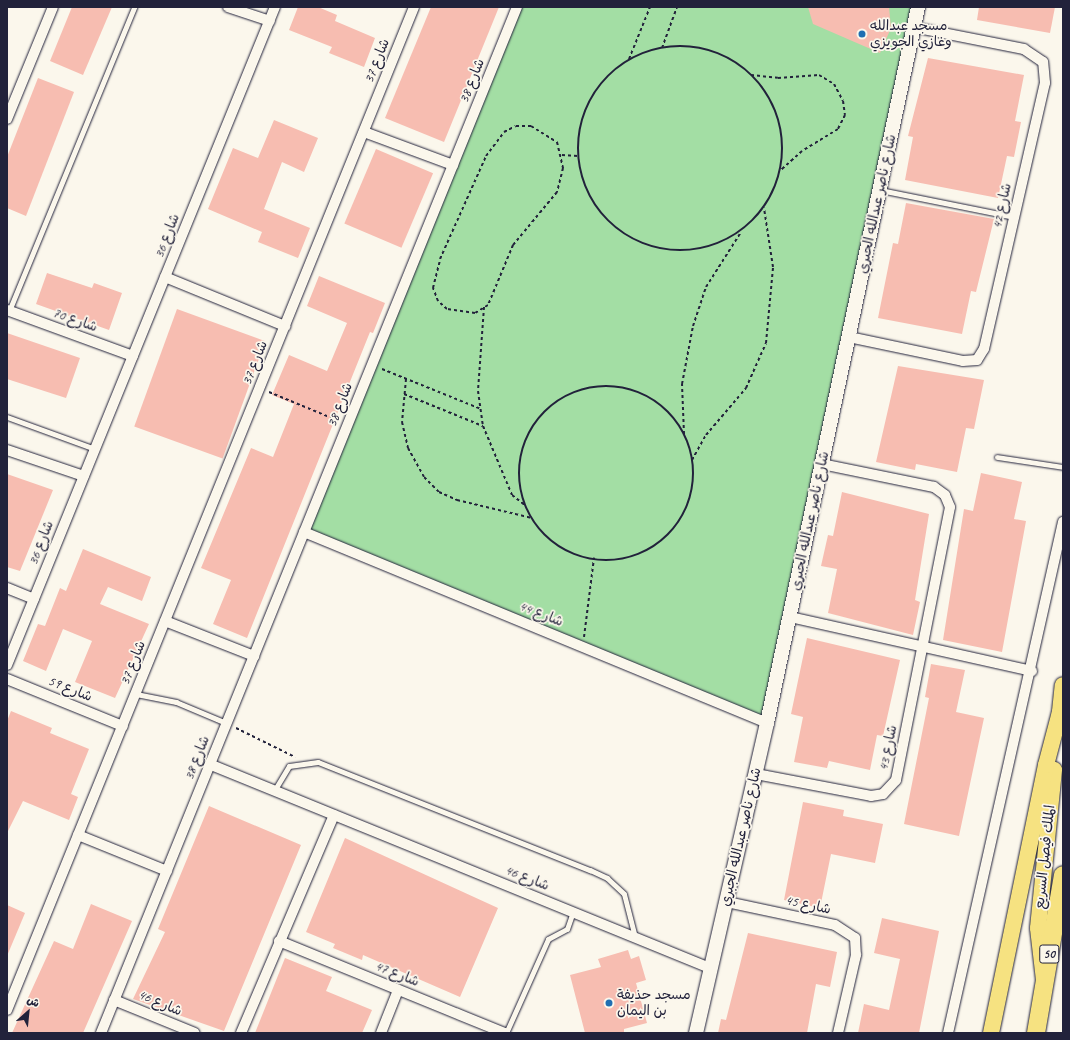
<!DOCTYPE html>
<meta charset="utf-8">
<style>
body{margin:0}
#map{position:relative;width:1070px;height:1040px;overflow:hidden;background:#fbf7ec;font-family:Caveat,"Playpen Sans Arabic",sans-serif}
div>[style]{position:absolute}
[style*='--x']{left:calc(var(--x)*1px);top:calc(var(--y)*1px);width:calc(var(--w)*1px);rotate:calc(var(--a)*1deg)}
.green>*{inset:0;background:#a3dea4}
.building>*{inset:0;background:#f7bdb1;transform-origin:0 0}
.path>*{height:2px;margin-top:-1px;transform-origin:0;background:repeating-linear-gradient(90deg,#22223b 0 3px,transparent 0 6px)}
.path>.ring{margin:-1px;padding:0;box-sizing:content-box;background:none;border:2px solid #22223b;border-radius:50%}
.roads{filter:drop-shadow(0 0 1px #22223b) drop-shadow(0 0 1px #22223b)}
.lane>*{height:5px;margin:-2.5px;padding:0 2.5px;transform-origin:2.5px;border-radius:2.5px;background:#fbf7ec}
.street>*{height:10px;margin:-5px;padding:0 5px;transform-origin:5px;border-radius:5px;background:#fbf7ec}
.secondary>*{height:14px;margin:-7px;padding:0 7px;transform-origin:7px;border-radius:7px;background:#fbf7ec}
.primary>*{height:16px;margin:-8px;padding:0 8px;transform-origin:8px;border-radius:8px;background:#f6e281}
.highway>*{height:18px;margin:-9px;padding:0 9px;transform-origin:9px;border-radius:9px;background:#f6e281}
.dots>*{width:11px;height:11px;translate:-50% -50%;box-sizing:border-box;border:2px solid #fbf7ec;border-radius:50%}
span{translate:-50% -50%;white-space:nowrap;text-align:center;line-height:1.15;-webkit-text-stroke:3.5px #fbf7ec;paint-order:stroke}
.shield-label span{padding:1px 3px;background:#fbf7ec;border:1px solid;border-radius:3px;-webkit-text-stroke-width:0}
.shield-label{font-size:13px;color:#22223b;font-weight:700}
.poi-label{font-size:14px;color:#22223b}
.left{translate:0 -50%;text-align:left}
.street-label{font-size:14px;color:#22223b}
.frame{position:absolute;inset:0;border:8px solid #22223b;pointer-events:none}
.north{position:absolute;left:8px;top:992px;width:40px;height:40px;-webkit-text-stroke:3px #fbf7ec;paint-order:stroke;rotate:27deg;font-size:11px;font-weight:700;line-height:16px;text-align:center;color:#22223b}
.north::after{content:'';display:block;margin:auto;width:14px;height:18px;background:#22223b;clip-path:polygon(50% 0,100% 100%,50% 72%,0 100%)}
</style>
<div id="map">
<div class="green">
<div style="clip-path:polygon(517px 7px,916px 7px,767px 723px,304px 532px)"></div>
</div>
<div class="building">
<div style="clip-path:polygon(72px 7px,112px 7px,83px 75px,50px 61px)"></div>
<div style="clip-path:polygon(298px 7px,318px 7px,337px 15px,335px 21px,375px 38px,364px 67px,329px 53px,332px 47px,289px 30px)"></div>
<div style="clip-path:polygon(431px 7px,499px 7px,444px 142px,385px 118px)"></div>
<div style="clip-path:polygon(808px 7px,889px 7px,891px 28px,880px 53px,813px 24px)"></div>
<div style="clip-path:polygon(979px 7px,1055px 7px,1050px 33px,977px 20px)"></div>
<div style="clip-path:polygon(928px 58px,1024px 75px,1015px 121px,1021px 122px,1014px 157px,1007px 156px,998px 198px,905px 180px,913px 137px,908px 136px)"></div>
<div style="clip-path:polygon(38px 78px,74px 92px,26px 216px,7px 208px,7px 157px)"></div>
<div style="clip-path:polygon(274px 120px,318px 138px,304px 172px,282px 162px,264px 209px,310px 228px,298px 258px,258px 242px,262px 232px,208px 209px,233px 148px,258px 158px)"></div>
<div style="left:376px;top:149px;width:62px;height:81px;rotate:23deg"></div>
<div style="clip-path:polygon(906px 203px,994px 219px,976px 292px,971px 291px,962px 334px,878px 318px,893px 243px,898px 244px)"></div>
<div style="clip-path:polygon(47px 273px,92px 288px,94px 283px,122px 293px,109px 330px,36px 304px)"></div>
<div style="clip-path:polygon(319px 276px,385px 303px,373px 333px,370px 332px,247px 638px,213px 624px,231px 580px,201px 568px,251px 448px,273px 457px,294px 404px,272px 395px,289px 355px,327px 371px,347px 323px,307px 306px)"></div>
<div style="left:177px;top:309px;width:94px;height:125px;rotate:20deg"></div>
<div style="clip-path:polygon(7px 333px,80px 358px,66px 398px,7px 379px)"></div>
<div style="clip-path:polygon(898px 366px,984px 380px,974px 429px,966px 428px,957px 472px,916px 464px,915px 470px,876px 462px)"></div>
<div style="clip-path:polygon(981px 473px,1022px 482px,1014px 519px,1026px 521px,1002px 652px,943px 640px,964px 509px,973px 511px)"></div>
<div style="clip-path:polygon(7px 474px,53px 490px,20px 571px,7px 567px)"></div>
<div style="clip-path:polygon(842px 492px,929px 514px,915px 600px,920px 602px,913px 635px,828px 613px,837px 569px,821px 566px,828px 535px,833px 536px)"></div>
<div style="clip-path:polygon(83px 549px,151px 577px,142px 601px,108px 587px,100px 604px,149px 624px,115px 698px,75px 682px,92px 641px,63px 629px,46px 671px,23px 661px,38px 624px,45px 626px,60px 588px,66px 591px)"></div>
<div style="clip-path:polygon(807px 638px,900px 660px,883px 736px,877px 735px,870px 770px,829px 761px,827px 768px,794px 762px,803px 717px,791px 714px)"></div>
<div style="clip-path:polygon(931px 664px,965px 670px,956px 712px,984px 718px,959px 836px,904px 824px,929px 698px,925px 697px)"></div>
<div style="clip-path:polygon(11px 711px,52px 728px,50px 733px,89px 749px,71px 794px,78px 797px,69px 820px,23px 801px,7px 833px,7px 721px)"></div>
<div style="clip-path:polygon(803px 802px,844px 810px,843px 816px,883px 824px,875px 863px,831px 854px,820px 908px,784px 900px)"></div>
<div style="clip-path:polygon(209px 806px,301px 845px,224px 1031px,133px 999px,165px 932px,158px 929px)"></div>
<div style="clip-path:polygon(345px 838px,498px 908px,460px 997px,363px 955px,362px 960px,333px 948px,335px 944px,306px 932px)"></div>
<div style="clip-path:polygon(91px 904px,132px 921px,83px 1033px,12px 1033px,54px 941px,73px 949px)"></div>
<div style="clip-path:polygon(7px 905px,25px 913px,7px 956px)"></div>
<div style="clip-path:polygon(882px 918px,939px 931px,919px 1033px,858px 1033px,864px 1004px,889px 1010px,900px 959px,874px 953px)"></div>
<div style="clip-path:polygon(748px 933px,837px 952px,830px 987px,816px 984px,807px 1033px,718px 1033px,721px 1019px,726px 1020px)"></div>
<div style="clip-path:polygon(628px 950px,631px 959px,639px 956px,646px 980px,636px 983px,647px 1023px,624px 1029px,624px 1033px,585px 1033px,570px 975px,601px 967px,598px 959px)"></div>
<div style="clip-path:polygon(285px 958px,332px 977px,326px 991px,372px 1010px,362px 1033px,255px 1033px)"></div>
</div>
<div class="path">
<div class="ring" style="left:578px;top:46px;width:202px;height:202px"></div>
<div style="--x:662;--y:48;--w:44;--a:-69.9"></div>
<div style="--x:629;--y:59;--w:56;--a:-68"></div>
<div style="--x:751;--y:75;--w:27;--a:6"></div>
<div style="--x:778;--y:78;--w:41;--a:-4.2"></div>
<div style="--x:819;--y:75;--w:17;--a:31"></div>
<div style="--x:834;--y:84;--w:19;--a:62"></div>
<div style="--x:843;--y:101;--w:14;--a:82"></div>
<div style="--x:845;--y:115;--w:16;--a:117"></div>
<div style="--x:838;--y:129;--w:42;--a:148.6"></div>
<div style="--x:802;--y:151;--w:30;--a:138"></div>
<div style="--x:516;--y:126;--w:15;--a:0"></div>
<div style="--x:531;--y:126;--w:31;--a:32"></div>
<div style="--x:557;--y:142;--w:27;--a:77"></div>
<div style="--x:563;--y:168;--w:25;--a:104"></div>
<div style="--x:557;--y:192;--w:69;--a:129.7"></div>
<div style="--x:513;--y:245;--w:65;--a:112.6"></div>
<div style="--x:488;--y:305;--w:15;--a:148"></div>
<div style="--x:475;--y:313;--w:28;--a:-172"></div>
<div style="--x:447;--y:309;--w:12;--a:-138"></div>
<div style="--x:438;--y:301;--w:14;--a:-111"></div>
<div style="--x:433;--y:288;--w:30;--a:-76"></div>
<div style="--x:440;--y:259;--w:113;--a:-65.9"></div>
<div style="--x:486;--y:156;--w:30;--a:-53"></div>
<div style="--x:504;--y:132;--w:13;--a:-27"></div>
<div style="--x:562;--y:155;--w:16;--a:4"></div>
<div style="--x:484;--y:307;--w:84;--a:94.1"></div>
<div style="--x:478;--y:391;--w:35;--a:82"></div>
<div style="--x:483;--y:426;--w:75;--a:67.2"></div>
<div style="--x:512;--y:495;--w:16;--a:38"></div>
<div style="--x:382;--y:369;--w:107;--a:22"></div>
<div style="--x:406;--y:379;--w:43;--a:95.3"></div>
<div style="--x:402;--y:422;--w:27;--a:77"></div>
<div style="--x:408;--y:448;--w:33;--a:61"></div>
<div style="--x:424;--y:477;--w:21;--a:45"></div>
<div style="--x:439;--y:492;--w:20;--a:24"></div>
<div style="--x:457;--y:500;--w:77;--a:13.5"></div>
<div class="ring" style="left:519px;top:386px;width:172px;height:172px"></div>
<div style="--x:269;--y:392;--w:76;--a:22.5"></div>
<div style="--x:404;--y:394;--w:85;--a:22.1"></div>
<div style="--x:684;--y:434;--w:50;--a:-92.3"></div>
<div style="--x:682;--y:384;--w:59;--a:-79.3"></div>
<div style="--x:693;--y:326;--w:41;--a:-71.6"></div>
<div style="--x:706;--y:287;--w:65;--a:-57.5"></div>
<div style="--x:692;--y:460;--w:29;--a:-61"></div>
<div style="--x:706;--y:435;--w:62;--a:-49.6"></div>
<div style="--x:746;--y:388;--w:49;--a:-66"></div>
<div style="--x:766;--y:343;--w:76;--a:-84.7"></div>
<div style="--x:773;--y:267;--w:60;--a:-98.7"></div>
<div style="--x:584;--y:637;--w:80;--a:-82.8"></div>
<div style="--x:236;--y:728;--w:66;--a:26.2"></div>
</div>
<div class="roads">
<div class="lane">
<div style="--x:880;--y:190;--w:137;--a:11.4"></div>
<div style="--x:9;--y:311;--w:329;--a:-67.6"></div>
<div style="--x:7;--y:417;--w:94;--a:20"></div>
<div style="--x:997;--y:457;--w:67;--a:8.6"></div>
<div style="--x:136;--y:694;--w:41;--a:11.3"></div>
<div style="--x:176;--y:702;--w:54;--a:22.8"></div>
<div style="--x:274;--y:791;--w:29;--a:-59"></div>
<div style="--x:289;--y:766;--w:29;--a:-8"></div>
<div style="--x:318;--y:762;--w:293;--a:21.7"></div>
<div style="--x:590;--y:870;--w:19;--a:25"></div>
<div style="--x:607;--y:878;--w:23;--a:43"></div>
<div style="--x:624;--y:894;--w:44;--a:75.7"></div>
<div style="--x:506;--y:1033;--w:103;--a:-65.9"></div>
<div style="--x:548;--y:939;--w:21;--a:-28"></div>
<div style="--x:567;--y:929;--w:18;--a:-71"></div>
</div>
<div class="street">
<div style="--x:228;--y:7;--w:44;--a:18.4"></div>
<div style="--x:7;--y:119;--w:121;--a:-67.7"></div>
<div style="--x:364;--y:132;--w:95;--a:20.3"></div>
<div style="--x:165;--y:277;--w:130;--a:22.2"></div>
<div style="--x:7;--y:310;--w:134;--a:20.1"></div>
<div style="--x:849;--y:337;--w:116;--a:11.9"></div>
<div style="--x:963;--y:361;--w:14;--a:-4"></div>
<div style="--x:977;--y:360;--w:13;--a:-58"></div>
<div style="--x:984;--y:349;--w:273;--a:-77.1"></div>
<div style="--x:1045;--y:83;--w:21;--a:-95"></div>
<div style="--x:1043;--y:62;--w:23;--a:-146"></div>
<div style="--x:1024;--y:49;--w:113;--a:-168.8"></div>
<div style="--x:7;--y:450;--w:81;--a:18.7"></div>
<div style="--x:304;--y:532;--w:501;--a:22.42"></div>
<div style="--x:7;--y:588;--w:29;--a:22"></div>
<div style="--x:790;--y:617;--w:248;--a:12.6"></div>
<div style="--x:165;--y:621;--w:96;--a:21.5"></div>
<div style="--x:7;--y:665;--w:710;--a:-67.84"></div>
<div style="--x:7;--y:679;--w:125;--a:22.1"></div>
<div style="--x:209;--y:764;--w:541;--a:22.16"></div>
<div style="--x:756;--y:774;--w:117;--a:10.8"></div>
<div style="--x:871;--y:796;--w:12;--a:-9"></div>
<div style="--x:883;--y:794;--w:19;--a:-47"></div>
<div style="--x:896;--y:780;--w:278;--a:-78.8"></div>
<div style="--x:950;--y:507;--w:13;--a:-113"></div>
<div style="--x:945;--y:495;--w:14;--a:-144"></div>
<div style="--x:934;--y:487;--w:114;--a:-168.4"></div>
<div style="--x:78;--y:835;--w:96;--a:22"></div>
<div style="--x:727;--y:902;--w:110;--a:12"></div>
<div style="--x:835;--y:925;--w:24;--a:33"></div>
<div style="--x:855;--y:938;--w:17;--a:87"></div>
<div style="--x:856;--y:955;--w:80;--a:103"></div>
<div style="--x:279;--y:941;--w:244;--a:22.2"></div>
<div style="--x:114;--y:1000;--w:87;--a:22.2"></div>
<div style="--x:7;--y:1010;--w:1082;--a:-67.91"></div>
<div style="--x:101;--y:1033;--w:1107;--a:-67.93"></div>
<div style="--x:241;--y:1033;--w:237;--a:-66.9"></div>
<div style="--x:381;--y:1033;--w:46;--a:-68.4"></div>
<div style="--x:948;--y:1033;--w:524;--a:-77.32"></div>
</div>
<div class="secondary">
<div style="--x:696;--y:1033;--w:318;--a:-77.1"></div>
<div style="--x:767;--y:723;--w:732;--a:-78.09"></div>
</div>
<div class="primary">
<div style="--x:1059;--y:721;--w:36;--a:-84"></div>
<div style="--x:1044;--y:980;--w:52;--a:-96.6"></div>
<div style="--x:1038;--y:928;--w:159;--a:-84.2"></div>
<div style="--x:991;--y:1033;--w:274;--a:-78.4"></div>
<div style="--x:1046;--y:765;--w:55;--a:-75.2"></div>
</div>
<div class="highway">
<div style="--x:1036;--y:1033;--w:160;--a:-80.3"></div>
</div>
</div>
<div class="dots">
<div style="left:862px;top:34px;background:#1f6fb2"></div>
<div style="left:609px;top:1003px;background:#1f6fb2"></div>
</div>
<div class="shield-label">
<span style="left:1049px;top:954px">50</span>
</div>
<div class="poi-label">
<span class="left" style="left:870px;top:34px">مسجد عبدالله<br>وغازي الجويزي</span>
<span class="left" style="left:617px;top:1003px">مسجد حذيفة<br>بن اليمان</span>
</div>
<div class="street-label">
<span style="left:377px;top:61px;rotate:-68deg">شارع 37</span>
<span style="left:472px;top:81px;rotate:-68deg">شارع 38</span>
<span style="left:877px;top:204px;rotate:-78deg">شارع ناصر عبدالله الجبري</span>
<span style="left:1002px;top:206px;rotate:-77deg">شارع 42</span>
<span style="left:167px;top:236px;rotate:-68deg">شارع 36</span>
<span style="left:75px;top:320px;rotate:20deg">شارع 70</span>
<span style="left:255px;top:363px;rotate:-68deg">شارع 37</span>
<span style="left:340px;top:405px;rotate:-68deg">شارع 38</span>
<span style="left:810px;top:521px;rotate:-78deg">شارع ناصر عبدالله الجبري</span>
<span style="left:41px;top:543px;rotate:-68deg">شارع 36</span>
<span style="left:541px;top:614px;rotate:22deg">شارع 44</span>
<span style="left:133px;top:663px;rotate:-68deg">شارع 37</span>
<span style="left:70px;top:689px;rotate:22deg">شارع 59</span>
<span style="left:888px;top:748px;rotate:-78deg">شارع 43</span>
<span style="left:197px;top:758px;rotate:-68deg">شارع 38</span>
<span style="left:741px;top:837px;rotate:-77deg">شارع ناصر عبدالله الجبري</span>
<span style="left:1045px;top:857px;rotate:-84deg">الملك فيصل السريع</span>
<span style="left:527px;top:878px;rotate:22deg">شارع 46</span>
<span style="left:808px;top:905px;rotate:12deg">شارع 45</span>
<span style="left:397px;top:974px;rotate:22deg">شارع 47</span>
<span style="left:160px;top:1003px;rotate:23deg">شارع 46</span>
</div>
<div class="frame"></div>
<div class="north">ش</div>
</div>
